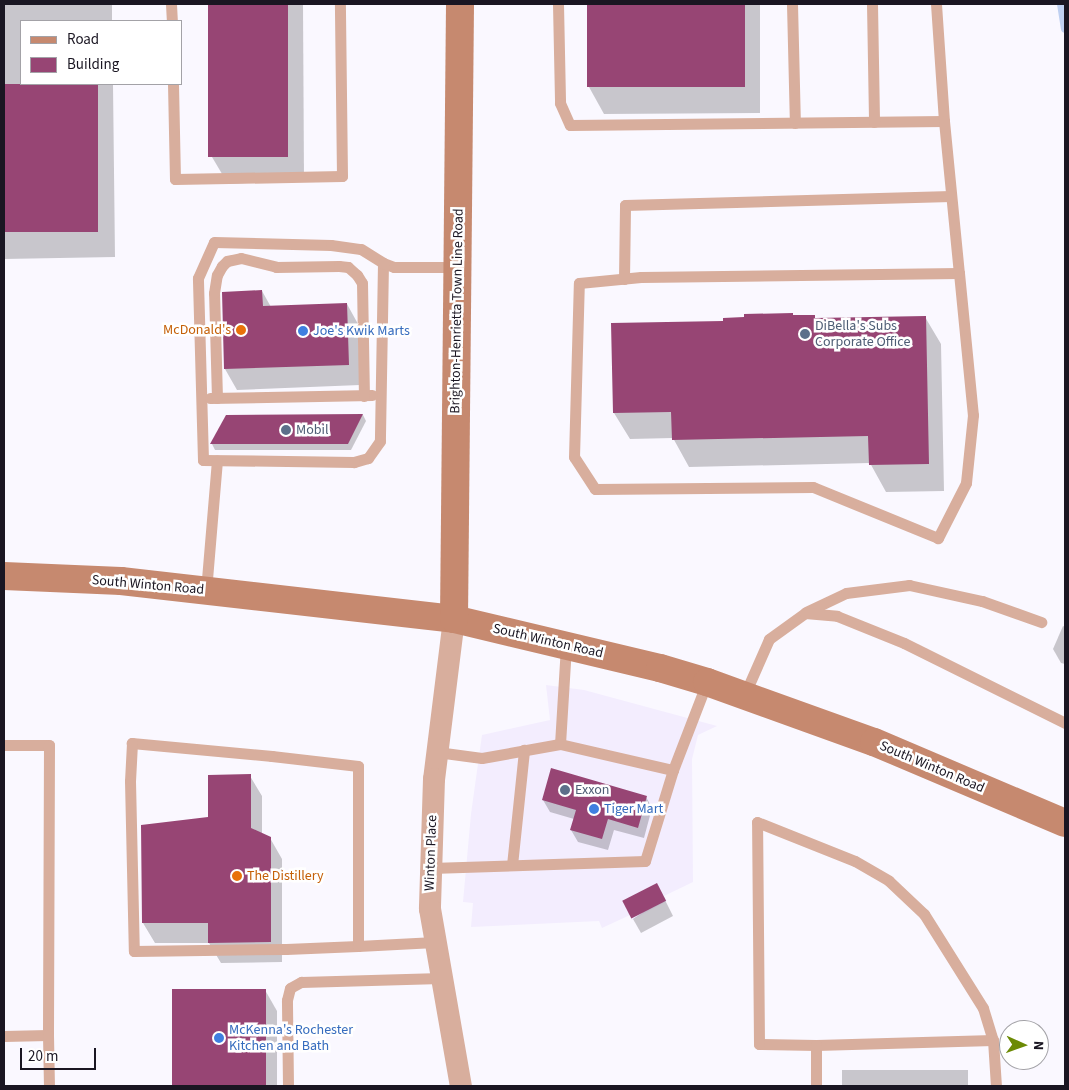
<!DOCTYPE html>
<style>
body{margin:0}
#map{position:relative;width:1069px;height:1090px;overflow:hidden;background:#faf8ff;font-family:"Source Sans 3",sans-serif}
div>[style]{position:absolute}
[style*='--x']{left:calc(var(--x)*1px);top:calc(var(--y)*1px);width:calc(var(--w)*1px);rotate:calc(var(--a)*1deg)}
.built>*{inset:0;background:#f3edfe}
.shadow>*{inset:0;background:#0003;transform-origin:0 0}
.stream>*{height:8px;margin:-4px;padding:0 4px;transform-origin:4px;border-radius:4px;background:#bfd0f1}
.building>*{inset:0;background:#974574;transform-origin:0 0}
.lane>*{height:11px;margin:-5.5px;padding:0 5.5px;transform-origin:5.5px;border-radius:5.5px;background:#d8ae9d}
.street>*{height:22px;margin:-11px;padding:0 11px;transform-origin:11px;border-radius:11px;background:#d8ae9d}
.secondary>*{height:28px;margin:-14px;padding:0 14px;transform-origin:14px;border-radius:14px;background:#c6896f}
.dots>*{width:14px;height:14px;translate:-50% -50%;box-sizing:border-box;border:2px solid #fff;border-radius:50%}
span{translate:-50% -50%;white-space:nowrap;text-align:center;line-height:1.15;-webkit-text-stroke:5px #fff;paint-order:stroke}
.street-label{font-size:14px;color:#1a1622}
.service-label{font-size:14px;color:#4e5e75}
.left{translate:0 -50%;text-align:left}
.food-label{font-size:14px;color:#c56008}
.right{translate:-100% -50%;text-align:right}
.shop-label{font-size:14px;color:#366cbe}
.frame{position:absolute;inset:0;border:5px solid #1a1622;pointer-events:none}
.legend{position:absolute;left:20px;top:20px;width:162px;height:65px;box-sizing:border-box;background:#fff;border:1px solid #a3a2a7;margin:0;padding:6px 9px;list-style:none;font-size:15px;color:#1a1622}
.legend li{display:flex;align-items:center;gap:10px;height:25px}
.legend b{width:25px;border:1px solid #a3a2a7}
.north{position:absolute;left:999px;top:1020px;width:50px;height:50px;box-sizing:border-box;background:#fff;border:1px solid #a3a2a7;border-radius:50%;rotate:92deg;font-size:14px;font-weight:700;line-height:20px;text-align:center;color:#1a1622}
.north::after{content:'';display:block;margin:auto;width:18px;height:22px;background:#6c8a05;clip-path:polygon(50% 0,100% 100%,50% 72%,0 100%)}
.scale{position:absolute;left:20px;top:1048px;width:76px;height:22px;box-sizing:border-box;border:2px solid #1a1622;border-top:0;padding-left:6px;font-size:15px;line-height:18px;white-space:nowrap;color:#1a1622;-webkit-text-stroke:4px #fff;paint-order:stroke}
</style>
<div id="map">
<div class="built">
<div style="clip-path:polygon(546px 685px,584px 690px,717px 726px,698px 735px,692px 759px,693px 882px,664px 896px,667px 901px,632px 920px,630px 915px,602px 928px,599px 921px,471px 927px,473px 903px,463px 902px,471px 814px,482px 735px,550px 720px)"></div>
</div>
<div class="shadow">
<div style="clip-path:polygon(4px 4px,112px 4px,112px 21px,21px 21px,21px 84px,113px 84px,115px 257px,4px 259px)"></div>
<div style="clip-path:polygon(209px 4px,303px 4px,304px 180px,228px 184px,212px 157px)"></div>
<div style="clip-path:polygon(589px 4px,760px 4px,760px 113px,604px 114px,589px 87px)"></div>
<div style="clip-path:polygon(262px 291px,271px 307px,347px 304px,358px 324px,360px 385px,237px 390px,225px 369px,223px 293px)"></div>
<div style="clip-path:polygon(814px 316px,816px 320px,925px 317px,941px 344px,944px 491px,886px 492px,870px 463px,689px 467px,673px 438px,630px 439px,614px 413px,724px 322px)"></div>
<div style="clip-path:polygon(363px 415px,366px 421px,351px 450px,215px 450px,212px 444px,227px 417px)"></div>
<div style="clip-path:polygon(1063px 626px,1065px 627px,1065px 664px,1061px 663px,1053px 649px)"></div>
<div style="clip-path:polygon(552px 770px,646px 797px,652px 808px,644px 838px,614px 830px,608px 850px,578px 842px,571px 830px,574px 819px,550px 812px,543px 800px)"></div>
<div style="clip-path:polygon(250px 776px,262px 796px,262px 834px,270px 838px,282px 859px,282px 962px,221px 963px,209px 943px,155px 943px,143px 923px,209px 818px)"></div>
<div style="clip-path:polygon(664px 898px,673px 916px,641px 933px,633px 919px)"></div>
<div style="clip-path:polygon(265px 990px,277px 1011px,277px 1086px,174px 1086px,173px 991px)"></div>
<div style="left:842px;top:1070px;width:126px;height:16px"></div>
</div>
<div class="stream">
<div style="--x:1061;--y:4;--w:25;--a:81"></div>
</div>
<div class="building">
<div style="left:208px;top:4px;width:80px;height:153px"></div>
<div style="left:587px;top:4px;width:158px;height:83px"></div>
<div style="left:4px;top:84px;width:94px;height:148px"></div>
<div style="clip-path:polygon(262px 290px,263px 306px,347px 303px,349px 365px,224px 369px,222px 292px)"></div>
<div style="clip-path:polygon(793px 313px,793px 315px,815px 315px,815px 318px,926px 316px,929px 464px,869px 465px,868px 436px,672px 440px,671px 412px,613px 413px,611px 323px,723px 321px,723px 318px,744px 317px,744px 314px)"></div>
<div style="clip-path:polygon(363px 414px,348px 444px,210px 444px,226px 415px)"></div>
<div style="clip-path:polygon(551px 768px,647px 796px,638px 828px,608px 819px,602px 839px,570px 830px,576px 810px,542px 800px)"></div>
<div style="clip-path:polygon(251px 774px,251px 828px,271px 837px,271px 942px,208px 943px,208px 923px,142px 923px,141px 825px,208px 817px,208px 775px)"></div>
<div style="left:657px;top:883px;width:20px;height:39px;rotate:63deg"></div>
<div style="left:172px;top:989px;width:94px;height:97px"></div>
</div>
<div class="lane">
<div style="--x:171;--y:4;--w:17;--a:87"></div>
<div style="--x:558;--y:4;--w:99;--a:88.8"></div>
<div style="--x:560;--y:103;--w:24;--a:66"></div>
<div style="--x:570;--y:125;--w:374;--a:-0.6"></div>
<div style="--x:792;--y:4;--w:119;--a:88.6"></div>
<div style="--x:872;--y:4;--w:118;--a:89"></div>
<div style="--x:936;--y:4;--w:117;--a:86.1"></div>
<div style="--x:944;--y:121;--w:153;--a:84.4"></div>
<div style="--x:959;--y:273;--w:143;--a:84.4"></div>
<div style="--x:973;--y:415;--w:68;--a:95.9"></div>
<div style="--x:966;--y:483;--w:62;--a:117"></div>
<div style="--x:938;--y:538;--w:135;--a:-157.8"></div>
<div style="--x:813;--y:487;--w:218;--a:179.5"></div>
<div style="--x:595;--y:489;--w:38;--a:-123"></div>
<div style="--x:574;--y:457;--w:174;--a:-88.4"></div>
<div style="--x:579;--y:283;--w:62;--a:-5.5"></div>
<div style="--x:641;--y:277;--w:318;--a:-0.7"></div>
<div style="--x:173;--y:84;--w:95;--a:88.8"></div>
<div style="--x:175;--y:179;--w:167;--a:-1"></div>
<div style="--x:342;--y:176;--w:172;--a:-90.7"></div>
<div style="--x:383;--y:263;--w:178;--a:91"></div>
<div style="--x:380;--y:441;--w:21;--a:125"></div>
<div style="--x:368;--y:458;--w:15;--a:164"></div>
<div style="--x:354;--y:462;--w:151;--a:-179.2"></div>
<div style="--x:203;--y:460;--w:182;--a:-91.6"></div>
<div style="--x:198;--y:278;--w:39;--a:-66"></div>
<div style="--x:214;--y:242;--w:117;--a:1.5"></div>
<div style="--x:331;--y:245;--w:30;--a:8"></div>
<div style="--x:361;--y:249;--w:26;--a:32"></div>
<div style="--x:383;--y:263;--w:12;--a:20"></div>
<div style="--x:394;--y:267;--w:64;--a:0"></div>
<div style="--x:624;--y:279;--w:74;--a:-89.2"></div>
<div style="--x:625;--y:205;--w:326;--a:-1.6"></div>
<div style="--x:210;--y:398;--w:162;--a:-1.1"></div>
<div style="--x:217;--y:398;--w:105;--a:-91.6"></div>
<div style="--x:214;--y:293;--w:18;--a:-81"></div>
<div style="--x:217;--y:275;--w:10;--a:-61"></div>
<div style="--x:222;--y:266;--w:7;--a:-45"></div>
<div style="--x:227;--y:261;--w:14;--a:-12"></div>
<div style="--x:241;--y:258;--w:36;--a:14"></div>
<div style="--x:276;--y:267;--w:63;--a:-0.9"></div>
<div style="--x:339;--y:266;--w:9;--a:6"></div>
<div style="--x:348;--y:267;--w:12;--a:42"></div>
<div style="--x:357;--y:275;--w:9;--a:58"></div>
<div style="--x:362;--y:283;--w:113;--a:89"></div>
<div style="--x:206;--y:591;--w:131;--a:-85.2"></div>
<div style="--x:806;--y:612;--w:44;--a:-25.4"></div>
<div style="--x:846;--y:593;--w:64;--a:-7.2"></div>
<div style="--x:909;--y:585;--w:75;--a:12.4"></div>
<div style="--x:982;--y:601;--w:63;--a:19.6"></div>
<div style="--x:744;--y:696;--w:62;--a:-66.3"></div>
<div style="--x:769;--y:639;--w:44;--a:-35.8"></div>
<div style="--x:805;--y:613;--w:32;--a:5"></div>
<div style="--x:837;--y:616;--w:72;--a:21.9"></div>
<div style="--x:904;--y:643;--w:180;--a:26.4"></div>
<div style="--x:560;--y:744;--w:98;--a:-86.5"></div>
<div style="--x:4;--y:745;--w:45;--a:0"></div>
<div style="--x:49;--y:745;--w:290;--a:90.2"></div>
<div style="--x:437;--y:752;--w:45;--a:7.6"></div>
<div style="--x:482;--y:758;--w:79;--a:-10.2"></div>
<div style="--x:560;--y:744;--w:116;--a:13"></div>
<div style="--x:512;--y:865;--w:116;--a:-84"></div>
<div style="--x:431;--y:868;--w:214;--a:-1.9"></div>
<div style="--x:645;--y:861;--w:95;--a:-72.9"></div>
<div style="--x:673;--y:770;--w:94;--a:-68.9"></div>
<div style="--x:358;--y:946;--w:180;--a:-90"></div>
<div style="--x:358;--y:766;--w:87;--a:-173.4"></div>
<div style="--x:272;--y:756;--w:141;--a:-174.7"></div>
<div style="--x:132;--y:743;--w:38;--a:93"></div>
<div style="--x:130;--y:781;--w:170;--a:88.7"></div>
<div style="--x:134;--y:951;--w:152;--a:-0.8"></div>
<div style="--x:286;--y:949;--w:72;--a:-2.4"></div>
<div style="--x:358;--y:946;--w:77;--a:-3"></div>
<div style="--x:4;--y:1036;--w:44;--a:-1.3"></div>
<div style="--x:48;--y:1035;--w:51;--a:88.9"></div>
<div style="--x:993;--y:1040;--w:177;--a:178.4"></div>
<div style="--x:816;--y:1045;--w:57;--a:-179"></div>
<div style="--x:759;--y:1044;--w:222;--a:-90.5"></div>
<div style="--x:757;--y:822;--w:105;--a:21.7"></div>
<div style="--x:855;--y:861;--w:39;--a:30"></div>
<div style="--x:889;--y:881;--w:48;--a:43.3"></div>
<div style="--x:924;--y:914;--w:111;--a:57.9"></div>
<div style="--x:983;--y:1008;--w:34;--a:73"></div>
<div style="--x:993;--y:1040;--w:46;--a:86.3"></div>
<div style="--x:816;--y:1045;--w:41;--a:90"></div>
<div style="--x:288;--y:1086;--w:86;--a:-90.7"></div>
<div style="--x:287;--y:1000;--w:12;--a:-76"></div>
<div style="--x:290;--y:988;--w:13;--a:-29"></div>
<div style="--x:301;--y:982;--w:140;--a:-1.6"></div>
</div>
<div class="street">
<div style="--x:454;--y:619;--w:161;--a:97.1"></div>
<div style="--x:434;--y:779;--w:130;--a:91.8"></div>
<div style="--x:430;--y:909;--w:180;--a:80.1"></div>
</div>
<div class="secondary">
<div style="--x:4;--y:576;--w:117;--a:2.4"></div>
<div style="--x:121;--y:581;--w:335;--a:6.5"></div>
<div style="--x:454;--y:619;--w:212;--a:13.4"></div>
<div style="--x:660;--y:668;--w:49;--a:16.6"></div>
<div style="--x:707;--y:682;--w:177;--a:19.8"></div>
<div style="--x:874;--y:742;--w:207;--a:23"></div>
<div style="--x:454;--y:619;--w:615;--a:-89.44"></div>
</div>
<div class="dots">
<div style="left:241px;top:330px;background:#e8710a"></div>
<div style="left:303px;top:331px;background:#3f7fe0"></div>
<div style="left:805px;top:334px;background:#5c6f8a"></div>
<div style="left:286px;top:430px;background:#5c6f8a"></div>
<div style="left:565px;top:790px;background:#5c6f8a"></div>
<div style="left:594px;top:809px;background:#3f7fe0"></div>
<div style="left:237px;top:876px;background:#e8710a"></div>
<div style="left:219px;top:1038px;background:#3f7fe0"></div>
</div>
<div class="street-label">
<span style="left:457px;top:311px;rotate:-89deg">Brighton-Henrietta Town Line Road</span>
<span style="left:148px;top:585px;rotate:5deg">South Winton Road</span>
<span style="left:548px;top:641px;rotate:13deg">South Winton Road</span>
<span style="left:932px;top:767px;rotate:23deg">South Winton Road</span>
<span style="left:431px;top:853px;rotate:-88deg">Winton Place</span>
</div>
<div class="service-label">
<span class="left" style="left:815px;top:334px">DiBella's Subs<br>Corporate Office</span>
<span class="left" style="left:296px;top:430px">Mobil</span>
<span class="left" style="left:575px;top:790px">Exxon</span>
</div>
<div class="food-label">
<span class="right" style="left:231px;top:330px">McDonald's</span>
<span class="left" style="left:247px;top:876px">The Distillery</span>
</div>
<div class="shop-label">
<span class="left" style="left:313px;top:331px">Joe's Kwik Marts</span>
<span class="left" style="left:604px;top:809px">Tiger Mart</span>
<span class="left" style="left:229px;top:1038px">McKenna's Rochester<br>Kitchen and Bath</span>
</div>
<div class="frame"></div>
<ul class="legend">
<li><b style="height:6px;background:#c6896f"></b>Road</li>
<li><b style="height:14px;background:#974574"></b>Building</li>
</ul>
<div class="north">N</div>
<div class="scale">20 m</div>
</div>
